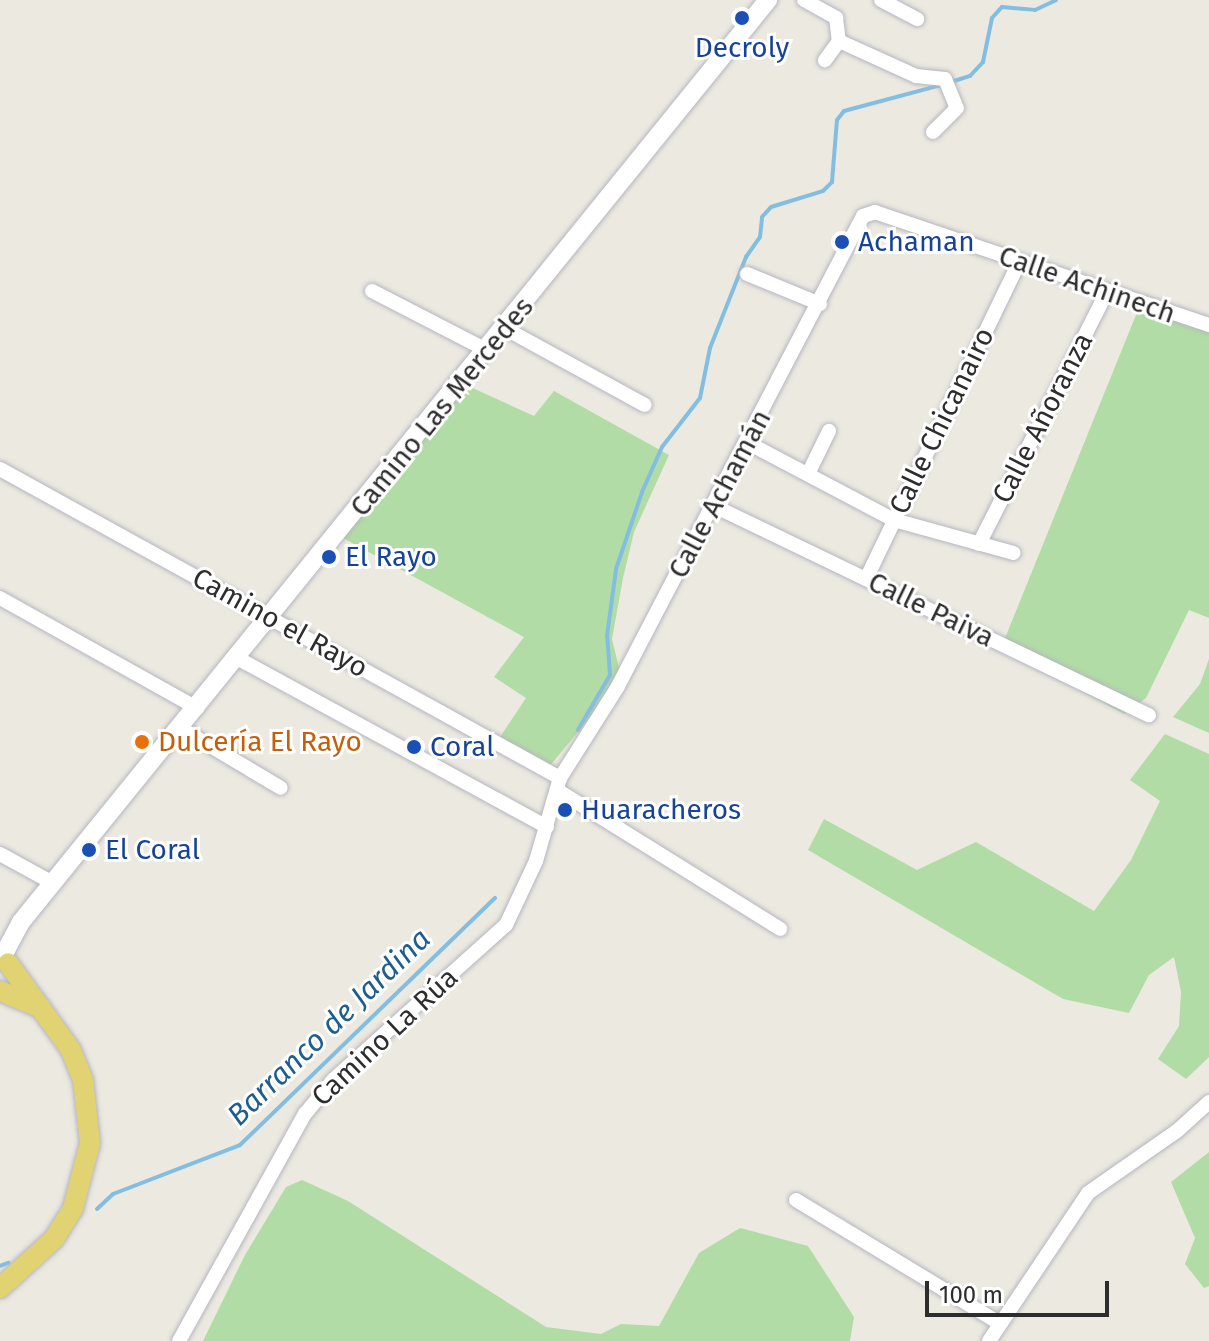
<!DOCTYPE html>
<meta charset="utf-8">
<style>
body{margin:0}
#map{position:relative;width:1209px;height:1341px;overflow:hidden;background:#ece9e1;font-family:"Fira Sans",sans-serif}
div>[style]{position:absolute}
[style*='--x']{left:calc(var(--x)*1px);top:calc(var(--y)*1px);width:calc(var(--w)*1px);rotate:calc(var(--a)*1deg)}
.green>*{inset:0;background:#b2dca5}
.stream>*{height:4px;margin:-2px;padding:0 2px;transform-origin:2px;border-radius:2px;background:#82bee1}
.roads{filter:drop-shadow(0 0 2px #b4b6bf) drop-shadow(0 0 2px #b4b6bf)}
.street>*{height:14px;margin:-7px;padding:0 7px;transform-origin:7px;border-radius:7px;background:#fff}
.secondary>*{height:18px;margin:-9px;padding:0 9px;transform-origin:9px;border-radius:9px;background:#fff}
.primary>*{height:20px;margin:-10px;padding:0 10px;transform-origin:10px;border-radius:10px;background:#e1d272}
.dots>*{width:22px;height:22px;translate:-50% -50%;box-sizing:border-box;border:4px solid #fff;border-radius:50%}
span{translate:-50% -50%;white-space:nowrap;text-align:center;line-height:1.15;-webkit-text-stroke:6px #fff;paint-order:stroke}
.transit-label{font-size:28px;color:#164399}
.left{translate:0 -50%;text-align:left}
.street-label{font-size:28px;color:#2d2d2d}
.food-label{font-size:28px;color:#c56008}
.water-label{font-size:30px;color:#1e5d8f;font-style:italic}
.scale{position:absolute;left:925px;top:1281px;width:184px;height:36px;box-sizing:border-box;border:4px solid #2d2d2d;border-top:0;padding-left:10px;font-size:24px;line-height:28px;white-space:nowrap;color:#2d2d2d;-webkit-text-stroke:6px #fff;paint-order:stroke}
</style>
<div id="map">
<div class="green">
<div style="clip-path:polygon(1138px 310px,1209px 332px,1209px 618px,1189px 610px,1146px 698px,1124px 714px,1001px 648px)"></div>
<div style="clip-path:polygon(466px 385px,534px 416px,554px 391px,669px 455px,634px 532px,623px 578px,612px 639px,620px 672px,613px 690px,543px 774px,494px 746px,526px 698px,494px 677px,524px 637px,343px 538px)"></div>
<div style="clip-path:polygon(1209px 659px,1209px 733px,1173px 717px,1200px 684px)"></div>
<div style="clip-path:polygon(1165px 734px,1209px 754px,1209px 1057px,1186px 1079px,1158px 1059px,1179px 1026px,1181px 992px,1174px 957px,1149px 975px,1129px 1013px,1063px 999px,808px 850px,824px 819px,917px 870px,976px 842px,1094px 911px,1131px 860px,1160px 801px,1130px 780px)"></div>
<div style="clip-path:polygon(1209px 1152px,1209px 1286px,1204px 1288px,1185px 1264px,1195px 1238px,1171px 1182px)"></div>
<div style="clip-path:polygon(302px 1180px,348px 1201px,546px 1327px,601px 1334px,621px 1324px,659px 1326px,699px 1253px,740px 1228px,808px 1246px,854px 1317px,850px 1341px,203px 1341px,245px 1255px,286px 1187px)"></div>
</div>
<div class="stream">
<div style="--x:951;--y:82;--w:20;--a:-18"></div>
<div style="--x:970;--y:76;--w:19;--a:-47"></div>
<div style="--x:983;--y:62;--w:45;--a:-78.4"></div>
<div style="--x:992;--y:18;--w:15;--a:-48"></div>
<div style="--x:1002;--y:7;--w:33;--a:5"></div>
<div style="--x:1035;--y:10;--w:23;--a:-25"></div>
<div style="--x:578;--y:730;--w:64;--a:-59.8"></div>
<div style="--x:610;--y:675;--w:39;--a:-94"></div>
<div style="--x:607;--y:636;--w:68;--a:-82.3"></div>
<div style="--x:616;--y:569;--w:81;--a:-71.3"></div>
<div style="--x:642;--y:492;--w:49;--a:-66"></div>
<div style="--x:662;--y:447;--w:62;--a:-52.2"></div>
<div style="--x:700;--y:398;--w:51;--a:-78.7"></div>
<div style="--x:710;--y:348;--w:98;--a:-68.4"></div>
<div style="--x:746;--y:257;--w:24;--a:-55"></div>
<div style="--x:760;--y:237;--w:20;--a:-84"></div>
<div style="--x:762;--y:217;--w:13;--a:-48"></div>
<div style="--x:771;--y:207;--w:54;--a:-17.1"></div>
<div style="--x:823;--y:191;--w:13;--a:-45"></div>
<div style="--x:832;--y:182;--w:62;--a:-85.4"></div>
<div style="--x:837;--y:120;--w:11;--a:-52"></div>
<div style="--x:844;--y:111;--w:100;--a:-15"></div>
<div style="--x:97;--y:1209;--w:22;--a:-43"></div>
<div style="--x:113;--y:1194;--w:136;--a:-21.1"></div>
<div style="--x:240;--y:1145;--w:355;--a:-44.1"></div>
<div style="--x:0;--y:1266;--w:9;--a:-21"></div>
</div>
<div class="roads">
<div class="street">
<div style="--x:804;--y:0;--w:37;--a:29"></div>
<div style="--x:836;--y:18;--w:23;--a:83"></div>
<div style="--x:839;--y:41;--w:24;--a:126"></div>
<div style="--x:881;--y:0;--w:41;--a:27.8"></div>
<div style="--x:839;--y:41;--w:85;--a:24.4"></div>
<div style="--x:916;--y:76;--w:29;--a:6"></div>
<div style="--x:945;--y:79;--w:31;--a:68"></div>
<div style="--x:957;--y:108;--w:34;--a:135"></div>
<div style="--x:747;--y:274;--w:79;--a:22.3"></div>
<div style="--x:372;--y:291;--w:131;--a:27.3"></div>
<div style="--x:506;--y:329;--w:158;--a:28.7"></div>
<div style="--x:748;--y:443;--w:165;--a:27.8"></div>
<div style="--x:894;--y:520;--w:124;--a:15.4"></div>
<div style="--x:0;--y:469;--w:640;--a:28.89"></div>
<div style="--x:808;--y:474;--w:48;--a:-64"></div>
<div style="--x:712;--y:505;--w:485;--a:25.7"></div>
<div style="--x:979;--y:544;--w:283;--a:-63.1"></div>
<div style="--x:866;--y:579;--w:352;--a:-64.2"></div>
<div style="--x:0;--y:598;--w:226;--a:29.2"></div>
<div style="--x:237;--y:658;--w:353;--a:28.6"></div>
<div style="--x:180;--y:728;--w:117;--a:30.7"></div>
<div style="--x:557;--y:790;--w:263;--a:31.9"></div>
<div style="--x:0;--y:854;--w:60;--a:28.7"></div>
<div style="--x:796;--y:1200;--w:237;--a:31.2"></div>
<div style="--x:179;--y:1341;--w:260;--a:-61"></div>
<div style="--x:305;--y:1114;--w:44;--a:-50.5"></div>
<div style="--x:333;--y:1080;--w:232;--a:-41.9"></div>
<div style="--x:506;--y:925;--w:71;--a:-64.9"></div>
<div style="--x:536;--y:861;--w:86;--a:-73.9"></div>
<div style="--x:560;--y:778;--w:107;--a:-57.7"></div>
<div style="--x:617;--y:688;--w:532;--a:-62.47"></div>
<div style="--x:863;--y:216;--w:13;--a:-18"></div>
<div style="--x:875;--y:212;--w:353;--a:18.7"></div>
<div style="--x:989;--y:1341;--w:178;--a:-56.2"></div>
<div style="--x:1088;--y:1193;--w:108;--a:-34.9"></div>
<div style="--x:1177;--y:1131;--w:43;--a:-42.2"></div>
</div>
<div class="secondary">
<div style="--x:5;--y:952;--w:34;--a:-62"></div>
<div style="--x:21;--y:922;--w:1187;--a:-50.99"></div>
</div>
<div class="primary">
<div style="--x:0;--y:991;--w:44;--a:22.5"></div>
<div style="--x:0;--y:1288;--w:73;--a:-42.2"></div>
<div style="--x:54;--y:1239;--w:36;--a:-58"></div>
<div style="--x:73;--y:1208;--w:67;--a:-75.3"></div>
<div style="--x:90;--y:1143;--w:63;--a:-96.3"></div>
<div style="--x:83;--y:1080;--w:32;--a:-112"></div>
<div style="--x:71;--y:1050;--w:107;--a:-125.9"></div>
</div>
</div>
<div class="dots">
<div style="left:742px;top:18px;background:#1a4fb4"></div>
<div style="left:842px;top:242px;background:#1a4fb4"></div>
<div style="left:329px;top:557px;background:#1a4fb4"></div>
<div style="left:142px;top:742px;background:#e8710a"></div>
<div style="left:414px;top:747px;background:#1a4fb4"></div>
<div style="left:565px;top:810px;background:#1a4fb4"></div>
<div style="left:89px;top:850px;background:#1a4fb4"></div>
</div>
<div class="transit-label">
<span style="left:742px;top:48px">Decroly</span>
<span class="left" style="left:858px;top:242px">Achaman</span>
<span class="left" style="left:345px;top:557px">El Rayo</span>
<span class="left" style="left:430px;top:747px">Coral</span>
<span class="left" style="left:581px;top:810px">Huaracheros</span>
<span class="left" style="left:105px;top:850px">El Coral</span>
</div>
<div class="street-label">
<span style="left:1087px;top:285px;rotate:19deg">Calle Achinech</span>
<span style="left:442px;top:407px;rotate:-51deg">Camino Las Mercedes</span>
<span style="left:1043px;top:418px;rotate:-63deg">Calle Añoranza</span>
<span style="left:942px;top:421px;rotate:-64deg">Calle Chicanairo</span>
<span style="left:720px;top:494px;rotate:-62deg">Calle Achamán</span>
<span style="left:931px;top:610px;rotate:26deg">Calle Paiva</span>
<span style="left:280px;top:623px;rotate:29deg">Camino el Rayo</span>
<span style="left:385px;top:1037px;rotate:-43deg">Camino La Rúa</span>
</div>
<div class="food-label">
<span class="left" style="left:158px;top:742px">Dulcería El Rayo</span>
</div>
<div class="water-label">
<span style="left:329px;top:1027px;rotate:-44deg">Barranco de Jardina</span>
</div>
<div class="scale">100 m</div>
</div>
